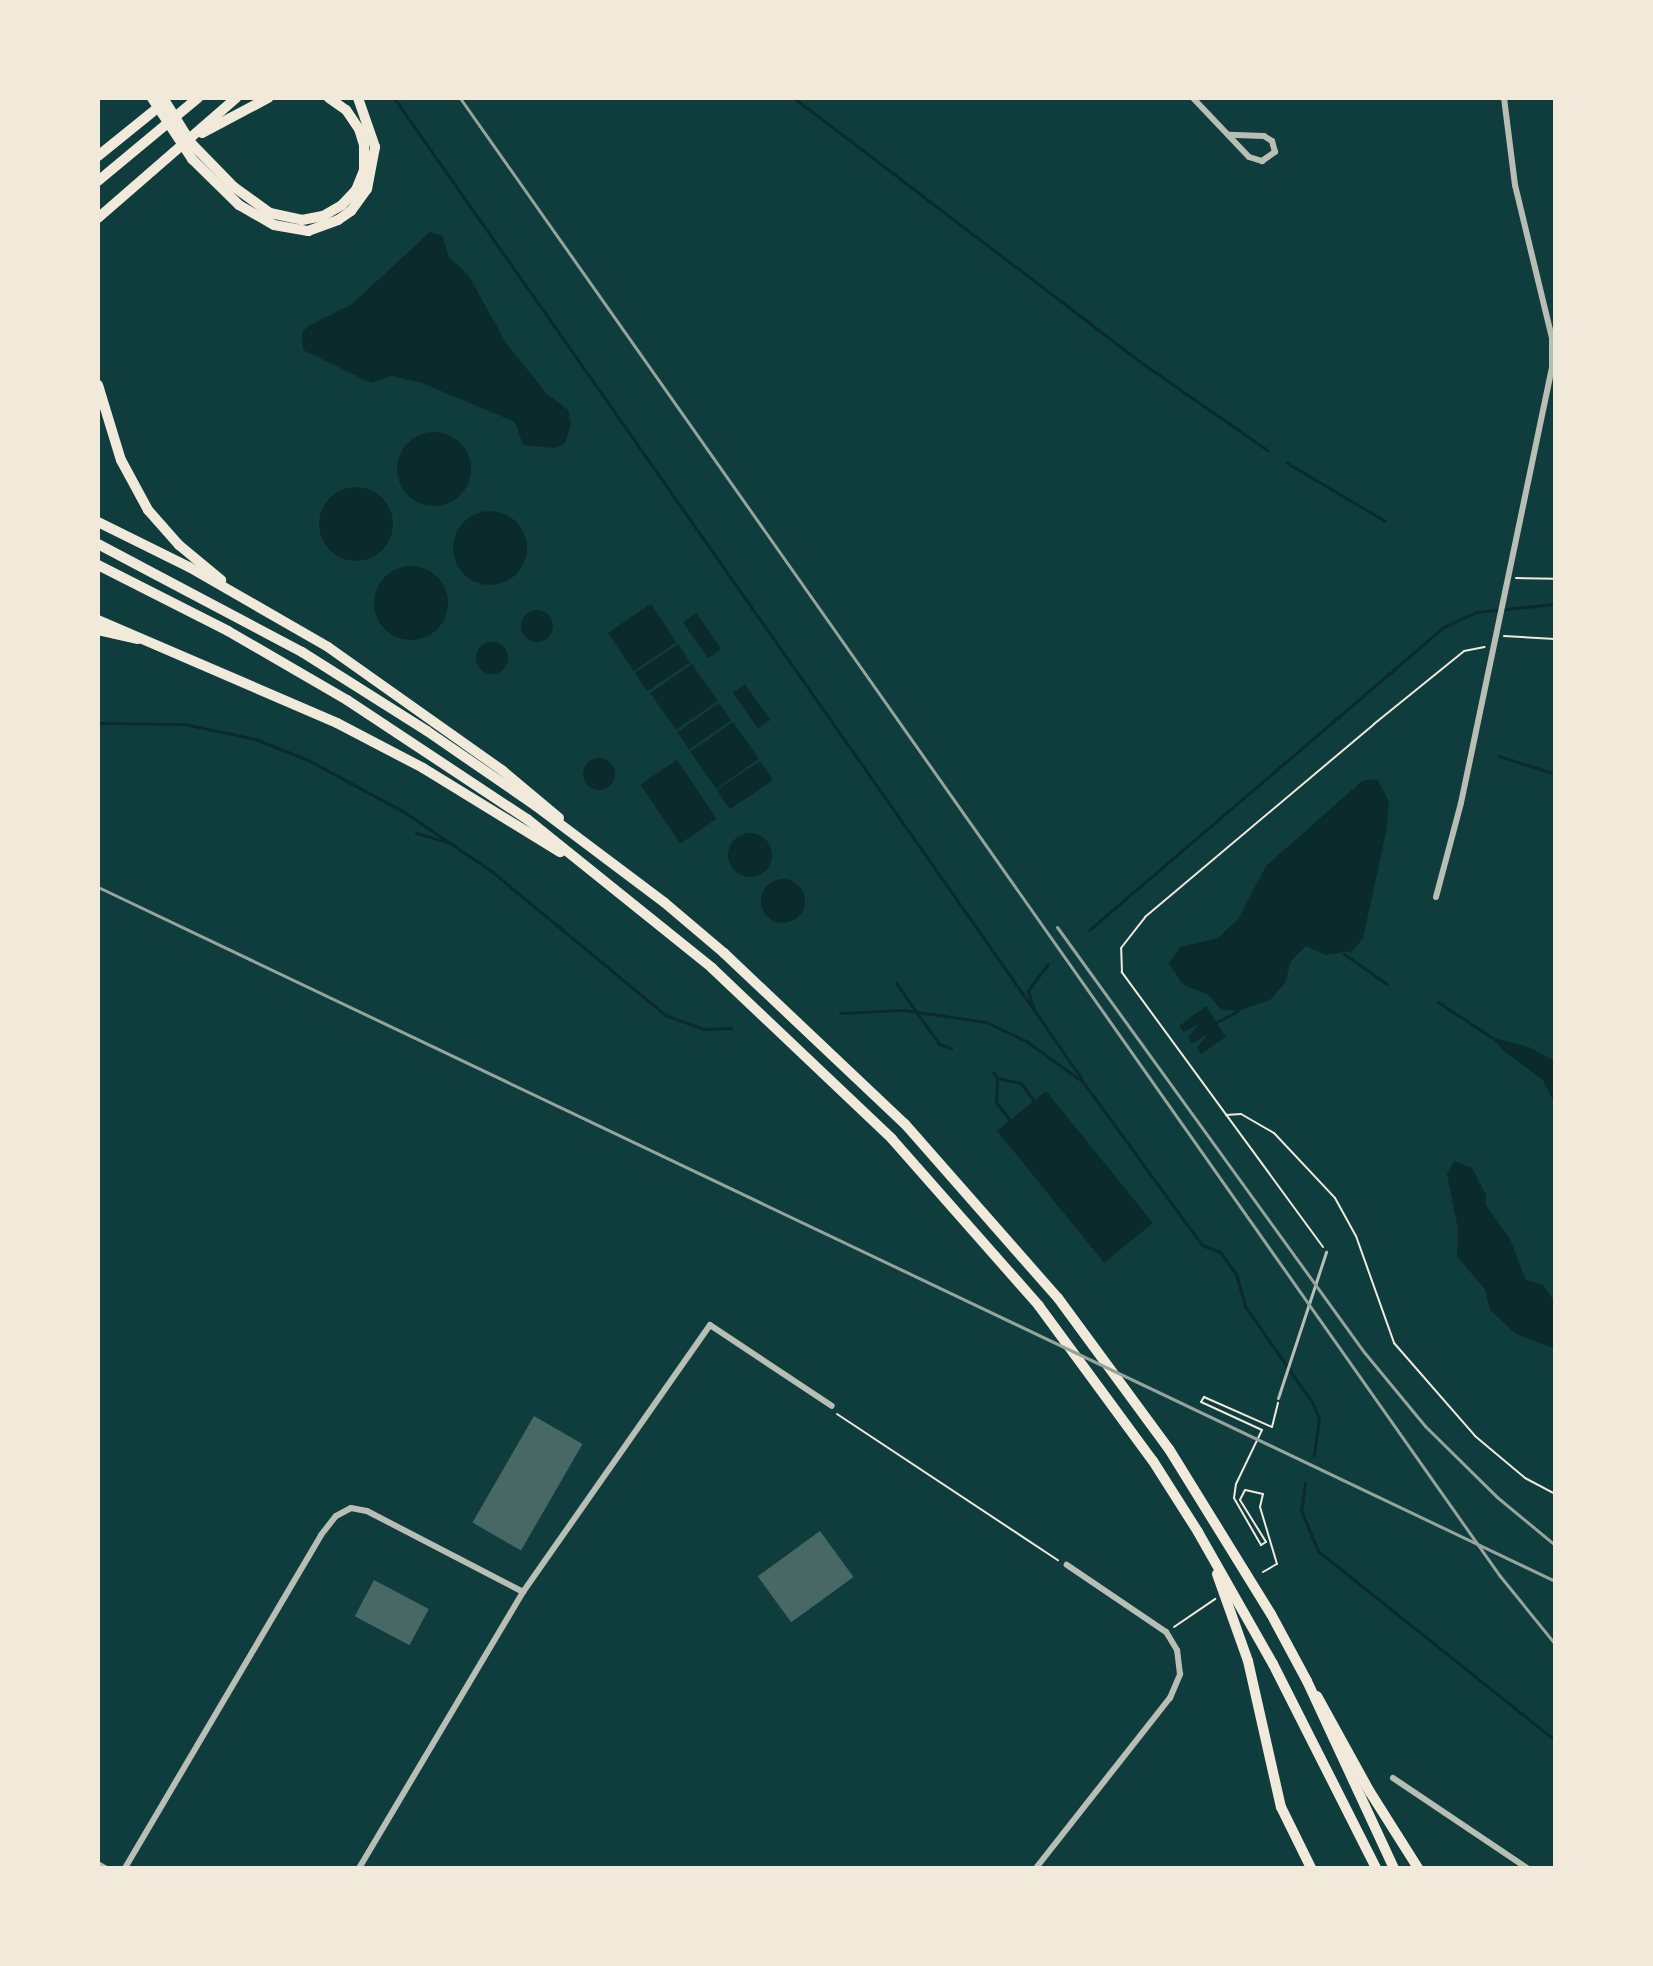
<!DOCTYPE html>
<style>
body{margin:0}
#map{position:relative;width:1653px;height:1966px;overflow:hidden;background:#0f3d3e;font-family:Arial,sans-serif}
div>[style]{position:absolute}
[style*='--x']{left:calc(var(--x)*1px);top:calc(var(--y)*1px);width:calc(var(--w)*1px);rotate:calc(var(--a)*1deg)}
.water>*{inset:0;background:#0a2a2b;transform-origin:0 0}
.round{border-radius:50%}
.stream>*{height:3px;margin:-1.5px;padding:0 1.5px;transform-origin:1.5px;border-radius:1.5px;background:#0a2a2b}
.building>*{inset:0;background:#486865;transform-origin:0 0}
.path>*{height:2px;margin:-1px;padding:0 1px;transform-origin:1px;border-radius:1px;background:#f1e9da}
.service>*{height:3px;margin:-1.5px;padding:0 1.5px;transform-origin:1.5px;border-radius:1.5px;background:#b8beb3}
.minor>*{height:6px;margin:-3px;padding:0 3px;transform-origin:3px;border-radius:3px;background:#b8beb3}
.trunk>*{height:10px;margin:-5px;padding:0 5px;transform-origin:5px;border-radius:5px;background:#f1e9da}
.rail>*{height:3px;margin:-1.5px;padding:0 1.5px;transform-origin:1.5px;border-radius:1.5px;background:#97a49c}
span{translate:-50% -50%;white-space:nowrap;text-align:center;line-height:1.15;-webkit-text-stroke:7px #f1e9da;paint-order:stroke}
.frame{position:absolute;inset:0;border:100px solid #f1e9da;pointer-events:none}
</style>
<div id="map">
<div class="water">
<div style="clip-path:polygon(430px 232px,443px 236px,448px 256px,469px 276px,506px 343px,547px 394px,568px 410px,571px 424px,565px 443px,554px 448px,523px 445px,515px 422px,422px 383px,392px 376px,371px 383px,303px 350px,302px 332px,310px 325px,352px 304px)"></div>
<div class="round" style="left:397px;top:432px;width:74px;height:74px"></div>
<div class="round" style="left:319px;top:487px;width:74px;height:74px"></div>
<div class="round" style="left:453px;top:511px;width:74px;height:74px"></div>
<div class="round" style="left:374px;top:566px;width:74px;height:74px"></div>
<div style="left:651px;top:604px;width:46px;height:52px;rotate:56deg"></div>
<div class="round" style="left:521px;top:610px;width:32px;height:32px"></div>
<div style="left:696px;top:613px;width:44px;height:16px;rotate:55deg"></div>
<div class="round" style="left:476px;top:642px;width:32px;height:32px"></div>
<div style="left:678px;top:644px;width:22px;height:52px;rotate:56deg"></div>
<div style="left:692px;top:664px;width:45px;height:51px;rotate:55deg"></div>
<div style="left:745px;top:684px;width:44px;height:15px;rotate:55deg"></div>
<div style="left:719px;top:703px;width:21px;height:51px;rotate:55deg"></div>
<div style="left:733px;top:722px;width:45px;height:52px;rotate:55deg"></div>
<div class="round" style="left:583px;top:758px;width:32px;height:32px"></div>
<div style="left:677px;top:760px;width:71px;height:44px;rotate:56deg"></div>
<div style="left:760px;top:761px;width:23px;height:52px;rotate:56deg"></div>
<div style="clip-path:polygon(1377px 779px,1389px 801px,1387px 828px,1363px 938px,1353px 951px,1325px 955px,1306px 946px,1291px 961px,1285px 983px,1270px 1000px,1238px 1011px,1222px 1010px,1208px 995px,1182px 984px,1169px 963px,1180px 947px,1218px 938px,1238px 919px,1266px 866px,1362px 781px)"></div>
<div class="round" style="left:728px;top:833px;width:44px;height:44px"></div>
<div class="round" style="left:761px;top:879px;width:44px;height:44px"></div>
<div style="clip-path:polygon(1206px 1006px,1226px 1037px,1201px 1054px,1197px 1048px,1208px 1034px,1192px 1043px,1188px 1037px,1199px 1024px,1184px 1032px,1179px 1026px)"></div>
<div style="clip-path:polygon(1491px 1037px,1529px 1047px,1555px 1061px,1555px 1105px,1543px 1080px,1505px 1052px)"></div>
<div style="left:1046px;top:1091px;width:170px;height:63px;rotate:51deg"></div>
<div style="clip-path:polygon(1454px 1161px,1472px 1168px,1486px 1195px,1486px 1205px,1510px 1239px,1526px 1280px,1543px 1285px,1555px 1303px,1555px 1349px,1516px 1334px,1490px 1310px,1485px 1289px,1457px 1257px,1458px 1229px,1447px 1174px)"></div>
</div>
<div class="stream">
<div style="--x:394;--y:98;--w:1114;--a:54.94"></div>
<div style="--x:794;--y:98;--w:434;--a:37.3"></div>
<div style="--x:1139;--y:361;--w:156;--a:34.8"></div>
<div style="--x:1287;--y:463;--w:114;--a:30.6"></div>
<div style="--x:98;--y:723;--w:86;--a:0.7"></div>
<div style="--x:184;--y:724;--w:73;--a:11.9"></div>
<div style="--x:255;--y:739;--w:57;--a:21.6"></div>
<div style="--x:308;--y:760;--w:109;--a:28.4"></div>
<div style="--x:404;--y:812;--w:104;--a:34"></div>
<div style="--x:490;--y:870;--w:227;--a:39.6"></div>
<div style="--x:665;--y:1015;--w:41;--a:19.7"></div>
<div style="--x:704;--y:1029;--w:27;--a:-2"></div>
<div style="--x:1499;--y:756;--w:59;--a:17.8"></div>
<div style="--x:416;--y:833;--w:32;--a:16"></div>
<div style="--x:1089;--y:930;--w:467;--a:-40.5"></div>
<div style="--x:1444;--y:627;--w:35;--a:-25"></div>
<div style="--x:1476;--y:612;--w:79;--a:-5.8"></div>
<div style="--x:1344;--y:954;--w:52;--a:34.9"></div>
<div style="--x:1048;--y:964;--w:34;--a:127"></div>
<div style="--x:1028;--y:991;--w:20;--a:72"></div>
<div style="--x:1034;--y:1010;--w:83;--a:55.3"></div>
<div style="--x:896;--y:983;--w:75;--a:54.8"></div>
<div style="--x:939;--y:1044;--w:13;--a:18"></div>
<div style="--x:1438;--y:1002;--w:64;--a:33.4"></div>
<div style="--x:840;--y:1013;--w:63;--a:-2.7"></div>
<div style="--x:903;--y:1010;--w:84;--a:8.2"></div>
<div style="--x:986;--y:1022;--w:44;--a:25.4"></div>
<div style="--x:1026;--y:1041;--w:70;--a:35.7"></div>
<div style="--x:1083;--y:1082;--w:202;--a:53.9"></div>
<div style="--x:1202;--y:1245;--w:19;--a:21"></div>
<div style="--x:1220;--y:1252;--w:27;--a:54"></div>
<div style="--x:1236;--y:1274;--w:33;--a:74"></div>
<div style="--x:1245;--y:1306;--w:119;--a:55.2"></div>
<div style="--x:1313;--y:1404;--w:16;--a:68"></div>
<div style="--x:1319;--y:1419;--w:37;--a:98"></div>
<div style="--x:1217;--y:1022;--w:24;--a:-28"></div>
<div style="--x:993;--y:1072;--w:7;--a:56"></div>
<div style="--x:997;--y:1078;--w:24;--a:92"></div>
<div style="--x:996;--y:1102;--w:23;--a:52"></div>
<div style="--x:997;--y:1078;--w:25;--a:12"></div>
<div style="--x:1021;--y:1083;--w:22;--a:54"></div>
<div style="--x:1305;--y:1483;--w:27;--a:98"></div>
<div style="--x:1301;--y:1510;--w:44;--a:67.5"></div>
<div style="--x:1318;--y:1551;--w:303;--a:38.6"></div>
</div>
<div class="building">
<div style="left:534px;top:1416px;width:56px;height:123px;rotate:30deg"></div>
<div style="left:820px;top:1531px;width:57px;height:77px;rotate:54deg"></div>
<div style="left:374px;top:1580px;width:62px;height:41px;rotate:28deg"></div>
</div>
<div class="path">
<div style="--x:1516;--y:578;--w:39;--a:1"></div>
<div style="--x:1504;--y:636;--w:51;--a:3.4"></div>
<div style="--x:1226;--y:1115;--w:15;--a:-4"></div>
<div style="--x:1241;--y:1114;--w:38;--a:30"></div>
<div style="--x:1274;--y:1133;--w:89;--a:46.8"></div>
<div style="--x:1335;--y:1198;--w:43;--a:61.1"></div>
<div style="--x:1356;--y:1236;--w:114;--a:70.4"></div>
<div style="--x:1394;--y:1343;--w:123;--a:48.9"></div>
<div style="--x:1475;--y:1436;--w:65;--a:40"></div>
<div style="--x:1525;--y:1478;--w:34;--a:28"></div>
<div style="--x:1323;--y:1247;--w:341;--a:-126.2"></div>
<div style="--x:1122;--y:972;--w:24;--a:-92"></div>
<div style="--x:1121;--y:948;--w:39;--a:-52"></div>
<div style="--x:1145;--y:917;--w:299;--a:-40.1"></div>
<div style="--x:1374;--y:724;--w:116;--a:-39"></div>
<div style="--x:1464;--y:651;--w:21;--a:-11"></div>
<div style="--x:837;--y:1414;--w:265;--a:33.5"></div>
<div style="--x:1263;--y:1572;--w:16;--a:-30"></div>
<div style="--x:1277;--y:1564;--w:59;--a:-106.6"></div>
<div style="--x:1260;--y:1507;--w:13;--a:-77"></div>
<div style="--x:1263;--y:1494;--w:18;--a:-167"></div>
<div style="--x:1245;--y:1490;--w:11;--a:117"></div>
<div style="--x:1240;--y:1500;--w:49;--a:58.2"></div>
<div style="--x:1266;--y:1542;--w:6;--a:149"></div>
<div style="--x:1261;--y:1545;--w:54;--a:-119.9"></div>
<div style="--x:1234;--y:1498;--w:14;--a:-82"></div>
<div style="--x:1236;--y:1484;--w:60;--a:-64.3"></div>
<div style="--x:1262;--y:1430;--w:67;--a:-155.3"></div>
<div style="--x:1201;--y:1402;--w:6;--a:-59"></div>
<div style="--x:1204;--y:1397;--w:74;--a:23.8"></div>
<div style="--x:1272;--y:1427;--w:25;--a:-76"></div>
<div style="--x:1174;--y:1627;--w:50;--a:-34.3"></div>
</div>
<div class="service">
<div style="--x:1278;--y:1398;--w:154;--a:-71.8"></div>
</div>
<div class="minor">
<div style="--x:1193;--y:98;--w:81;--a:46.5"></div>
<div style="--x:1249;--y:157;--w:14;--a:17"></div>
<div style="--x:1262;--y:161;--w:16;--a:-35"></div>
<div style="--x:1275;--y:152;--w:11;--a:-105"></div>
<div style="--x:1272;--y:141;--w:9;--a:-148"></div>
<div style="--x:1264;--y:136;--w:35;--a:-178"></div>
<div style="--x:1436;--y:897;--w:97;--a:-75.1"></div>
<div style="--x:1461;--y:803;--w:444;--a:-78.2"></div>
<div style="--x:1552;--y:368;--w:30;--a:-90"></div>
<div style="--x:1552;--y:338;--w:157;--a:-103.6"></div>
<div style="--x:1515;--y:185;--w:88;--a:-97.2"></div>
<div style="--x:523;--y:1592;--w:326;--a:-55"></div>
<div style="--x:710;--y:1325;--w:146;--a:33.6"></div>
<div style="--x:1393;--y:1778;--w:161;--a:33.9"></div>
<div style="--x:98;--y:1864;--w:8;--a:30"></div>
<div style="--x:125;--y:1868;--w:386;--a:-59.5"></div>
<div style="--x:321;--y:1535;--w:24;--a:-52"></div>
<div style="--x:336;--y:1516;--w:17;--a:-28"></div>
<div style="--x:351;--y:1508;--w:16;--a:11"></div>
<div style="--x:367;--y:1511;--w:176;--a:27.4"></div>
<div style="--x:523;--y:1592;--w:321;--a:120.7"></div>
<div style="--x:1036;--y:1868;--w:216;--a:-51.8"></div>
<div style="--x:1170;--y:1698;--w:26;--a:-67"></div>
<div style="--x:1180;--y:1674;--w:24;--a:-97"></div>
<div style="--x:1177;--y:1650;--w:21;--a:-121"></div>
<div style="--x:1166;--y:1632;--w:120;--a:-145.9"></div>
</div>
<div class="trunk">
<div style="--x:152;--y:98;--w:73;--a:56.7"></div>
<div style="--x:192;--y:159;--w:66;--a:44.4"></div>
<div style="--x:239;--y:205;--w:40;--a:29.7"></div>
<div style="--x:274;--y:225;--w:35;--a:10"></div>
<div style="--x:308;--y:231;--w:32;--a:-20"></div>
<div style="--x:338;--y:220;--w:16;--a:-35"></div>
<div style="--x:351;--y:211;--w:27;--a:-54"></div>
<div style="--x:367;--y:189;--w:43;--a:-79.2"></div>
<div style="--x:375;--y:147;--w:52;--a:-109.1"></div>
<div style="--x:163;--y:98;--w:53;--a:58.1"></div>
<div style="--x:191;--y:143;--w:62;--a:45.7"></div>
<div style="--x:234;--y:187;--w:44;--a:35.8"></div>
<div style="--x:270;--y:213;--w:33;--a:12"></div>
<div style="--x:302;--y:220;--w:21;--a:-11"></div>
<div style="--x:323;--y:216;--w:22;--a:-30"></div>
<div style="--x:342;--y:205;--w:21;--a:-47"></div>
<div style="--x:356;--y:190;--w:22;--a:-68"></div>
<div style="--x:364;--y:170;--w:25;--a:-90"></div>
<div style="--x:364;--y:145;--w:17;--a:-107"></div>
<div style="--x:359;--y:129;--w:23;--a:-124"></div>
<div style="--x:346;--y:110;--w:21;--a:-145"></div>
<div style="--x:202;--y:133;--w:75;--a:-27.9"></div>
<div style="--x:98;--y:156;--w:81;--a:-39"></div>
<div style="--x:98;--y:181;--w:130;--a:-39.7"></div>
<div style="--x:98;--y:218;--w:183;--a:-41"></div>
<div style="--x:98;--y:385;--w:78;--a:73"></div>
<div style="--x:121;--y:460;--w:57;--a:61.6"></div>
<div style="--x:148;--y:510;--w:47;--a:48.5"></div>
<div style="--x:179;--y:545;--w:55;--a:39.8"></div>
<div style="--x:98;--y:522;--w:102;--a:26.3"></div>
<div style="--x:189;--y:567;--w:160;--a:29.9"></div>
<div style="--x:328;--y:647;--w:214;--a:35.3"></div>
<div style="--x:503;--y:771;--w:73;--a:40"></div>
<div style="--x:98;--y:544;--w:231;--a:27.9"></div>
<div style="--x:302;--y:652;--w:148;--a:32.3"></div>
<div style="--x:427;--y:731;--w:132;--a:34.5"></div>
<div style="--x:536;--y:806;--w:161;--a:36.9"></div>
<div style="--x:665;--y:903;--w:77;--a:40.3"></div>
<div style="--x:724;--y:953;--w:249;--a:43.4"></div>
<div style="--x:905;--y:1124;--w:232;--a:48.7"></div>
<div style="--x:1058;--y:1298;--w:187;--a:53.7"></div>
<div style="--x:1169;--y:1449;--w:194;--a:58.3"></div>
<div style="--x:1271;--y:1614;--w:76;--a:61.8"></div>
<div style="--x:1307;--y:1681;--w:206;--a:65.1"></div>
<div style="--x:98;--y:565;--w:146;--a:26.9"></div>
<div style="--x:228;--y:631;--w:138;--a:30.1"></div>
<div style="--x:347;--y:700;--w:216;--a:33.5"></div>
<div style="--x:527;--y:819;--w:238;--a:38.8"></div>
<div style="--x:712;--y:968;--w:248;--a:43.5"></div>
<div style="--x:892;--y:1139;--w:222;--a:48.6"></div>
<div style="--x:1039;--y:1306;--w:192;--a:53.7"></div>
<div style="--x:1153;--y:1461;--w:84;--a:57.6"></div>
<div style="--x:1198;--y:1532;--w:152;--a:60.4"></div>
<div style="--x:1273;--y:1664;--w:229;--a:63.2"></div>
<div style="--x:98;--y:620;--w:260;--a:23.3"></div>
<div style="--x:337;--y:723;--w:97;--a:27.6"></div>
<div style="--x:423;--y:768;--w:161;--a:31.5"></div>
<div style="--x:98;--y:630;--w:41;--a:12.7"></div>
<div style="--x:1217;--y:1574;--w:92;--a:70.4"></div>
<div style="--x:1248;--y:1661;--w:150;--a:77.3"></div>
<div style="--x:1281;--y:1807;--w:68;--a:63.8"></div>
<div style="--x:1317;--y:1696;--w:110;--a:61.1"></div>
<div style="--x:1370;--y:1792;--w:90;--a:57.7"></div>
</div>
<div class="rail">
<div style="--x:460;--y:98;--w:1807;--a:54.87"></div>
<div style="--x:1500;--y:1576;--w:87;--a:51"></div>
<div style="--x:98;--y:887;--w:1614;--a:25.47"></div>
<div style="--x:1057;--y:927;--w:524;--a:54.16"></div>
<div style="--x:1364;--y:1352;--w:96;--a:50.5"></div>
<div style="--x:1425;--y:1426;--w:101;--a:44.6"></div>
<div style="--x:1497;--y:1497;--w:75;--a:39.6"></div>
</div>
<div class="frame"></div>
</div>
